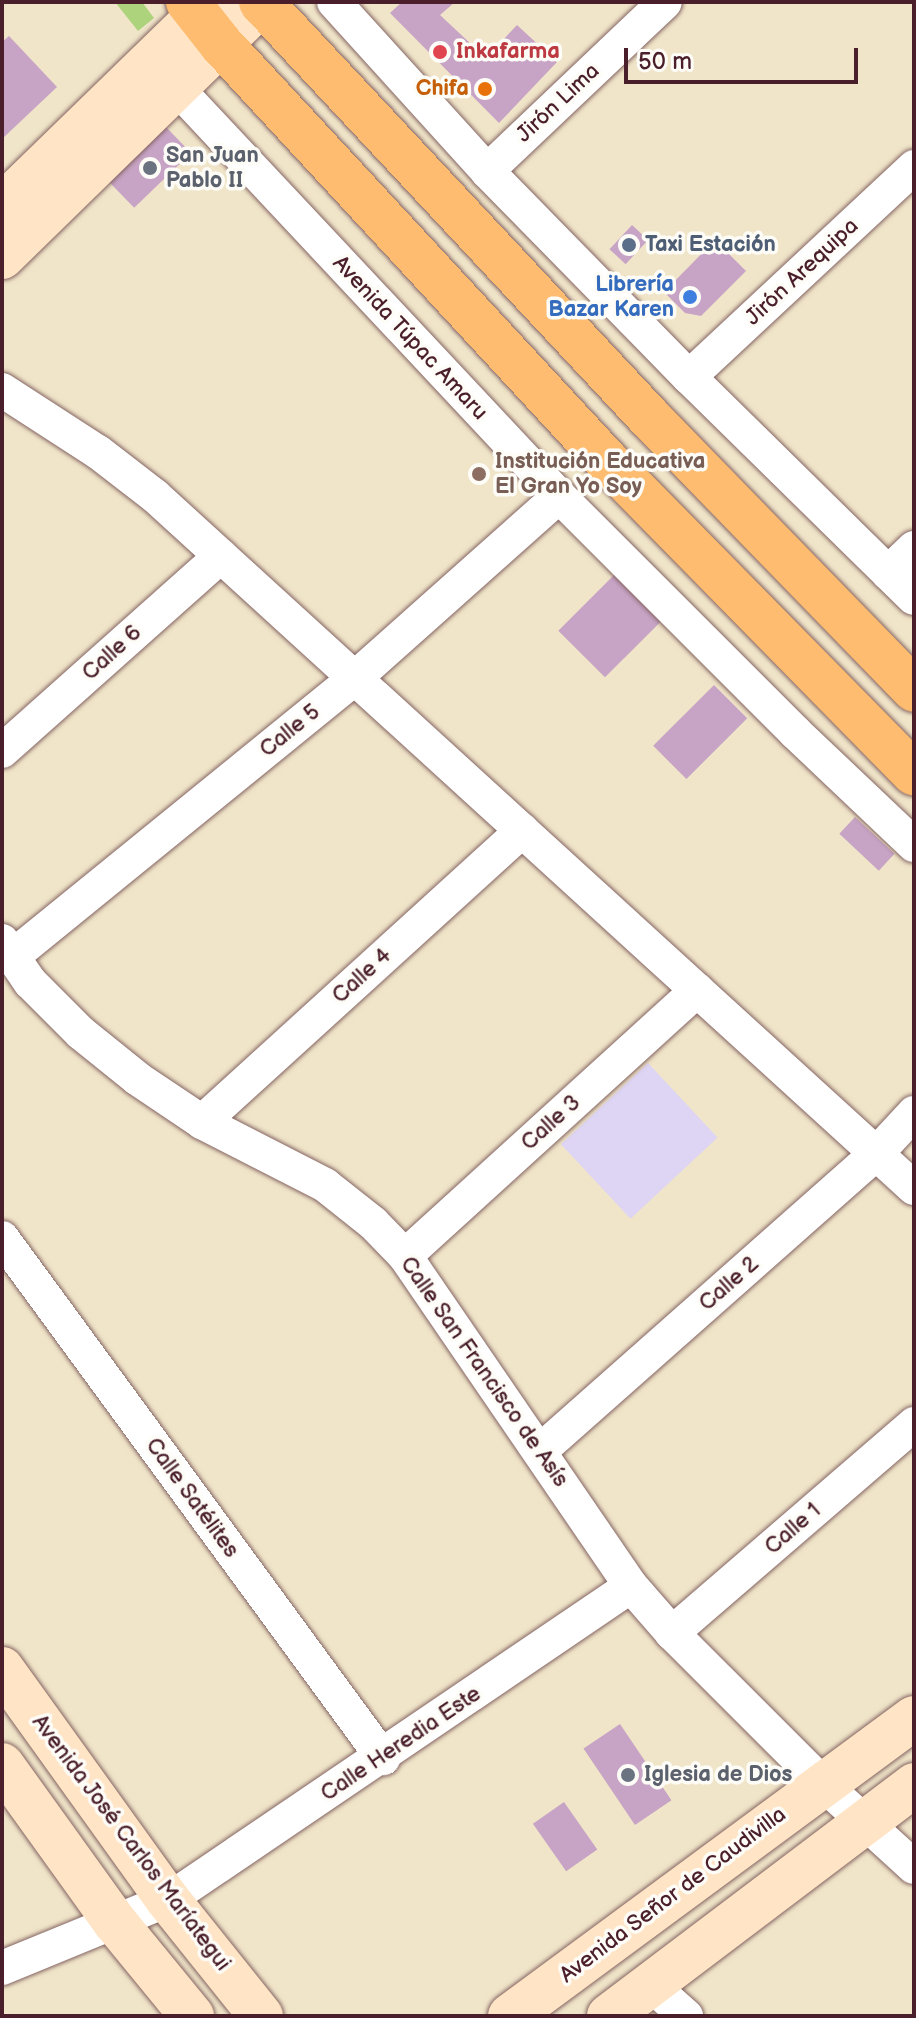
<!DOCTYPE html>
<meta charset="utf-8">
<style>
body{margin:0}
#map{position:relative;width:916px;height:2018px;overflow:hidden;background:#f0e5c9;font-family:"Balsamiq Sans",sans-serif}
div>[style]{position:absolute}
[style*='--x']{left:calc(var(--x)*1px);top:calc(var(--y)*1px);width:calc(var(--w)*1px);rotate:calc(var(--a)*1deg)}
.built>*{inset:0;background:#ded5f5;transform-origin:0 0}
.green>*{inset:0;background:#add37d}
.building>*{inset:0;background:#c7a4c6;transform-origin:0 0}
.roads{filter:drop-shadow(0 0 2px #846462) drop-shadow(0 0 2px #846462)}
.street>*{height:34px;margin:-17px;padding:0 17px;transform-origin:17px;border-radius:17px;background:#fff}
.secondary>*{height:44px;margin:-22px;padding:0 22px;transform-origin:22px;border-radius:22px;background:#ffe4c6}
.highway>*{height:44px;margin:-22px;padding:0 22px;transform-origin:22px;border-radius:22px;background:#febc70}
.dots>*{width:22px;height:22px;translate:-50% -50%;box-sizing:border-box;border:4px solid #fdfcf7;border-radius:50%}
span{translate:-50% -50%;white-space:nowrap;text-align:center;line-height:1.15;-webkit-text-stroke:7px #fdfcf7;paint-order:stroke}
.health-label{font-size:22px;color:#be3a42;font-weight:700}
.left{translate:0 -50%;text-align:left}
.food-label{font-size:22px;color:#c56008;font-weight:700}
.right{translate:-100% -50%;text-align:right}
.street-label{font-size:22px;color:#4a1f2b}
.worship-label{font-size:22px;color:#5b616d;font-weight:700}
.service-label{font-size:22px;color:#4e5e75;font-weight:700}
.shop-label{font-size:22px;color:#366cbe;font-weight:700}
.education-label{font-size:22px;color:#785e54;font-weight:700}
.frame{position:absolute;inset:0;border:4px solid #4a1f2b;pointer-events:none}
.scale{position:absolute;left:624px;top:48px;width:234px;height:36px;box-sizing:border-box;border:4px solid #4a1f2b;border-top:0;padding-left:10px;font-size:24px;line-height:28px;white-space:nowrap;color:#4a1f2b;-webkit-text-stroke:6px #fdfcf7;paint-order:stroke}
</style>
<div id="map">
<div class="built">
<div style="left:648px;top:1063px;width:102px;height:119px;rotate:47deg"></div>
</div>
<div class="green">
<div style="clip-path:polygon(115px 2px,142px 2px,154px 18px,138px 31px)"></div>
</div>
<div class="building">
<div style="clip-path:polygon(402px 2px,455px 2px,440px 15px,486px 58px,517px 25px,557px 62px,499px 123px,390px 13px)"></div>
<div style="clip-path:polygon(9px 36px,57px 87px,2px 139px,2px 42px)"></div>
<div style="left:166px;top:127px;width:36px;height:79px;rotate:46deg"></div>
<div style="left:632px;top:225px;width:22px;height:33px;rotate:43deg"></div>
<div style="clip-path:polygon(715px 240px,746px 271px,701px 316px,685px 313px,664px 292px)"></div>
<div style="left:617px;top:572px;width:66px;height:83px;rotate:45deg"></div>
<div style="left:714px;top:685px;width:47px;height:86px;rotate:45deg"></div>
<div style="left:855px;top:817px;width:54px;height:23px;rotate:43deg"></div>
<div style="left:620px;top:1724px;width:92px;height:44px;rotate:56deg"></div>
<div style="left:564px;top:1802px;width:58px;height:38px;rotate:55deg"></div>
</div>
<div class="roads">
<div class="street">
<div style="--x:334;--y:2;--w:228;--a:47.8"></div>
<div style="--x:487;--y:171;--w:289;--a:45.6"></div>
<div style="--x:689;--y:377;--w:315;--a:44.5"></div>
<div style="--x:159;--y:69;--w:585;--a:46.87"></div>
<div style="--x:559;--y:496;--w:335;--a:45"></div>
<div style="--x:796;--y:733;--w:163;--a:43.5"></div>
<div style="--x:487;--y:171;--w:245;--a:-43.5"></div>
<div style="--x:689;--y:377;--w:308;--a:-43"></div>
<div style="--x:2;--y:390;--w:114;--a:32.9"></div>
<div style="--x:98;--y:452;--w:72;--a:37.7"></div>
<div style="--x:155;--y:496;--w:1027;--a:42.36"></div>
<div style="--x:888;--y:573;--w:36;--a:-44"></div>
<div style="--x:2;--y:751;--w:293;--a:-41.7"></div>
<div style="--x:2;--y:941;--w:50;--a:55.7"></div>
<div style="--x:30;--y:982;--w:72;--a:45"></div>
<div style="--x:81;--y:1033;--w:73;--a:38.9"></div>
<div style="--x:138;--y:1079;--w:77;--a:33.9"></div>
<div style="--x:202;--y:1122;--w:138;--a:27.1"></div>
<div style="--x:325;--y:1185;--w:61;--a:38.4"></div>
<div style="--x:373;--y:1223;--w:46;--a:45.9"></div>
<div style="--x:405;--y:1256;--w:400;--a:55.6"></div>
<div style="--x:631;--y:1586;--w:62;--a:48.9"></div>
<div style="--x:672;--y:1633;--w:214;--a:45"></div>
<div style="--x:823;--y:1784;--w:123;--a:42.4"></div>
<div style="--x:13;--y:956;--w:441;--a:-39.1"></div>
<div style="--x:355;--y:678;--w:273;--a:-41.7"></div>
<div style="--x:202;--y:1122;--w:433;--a:-42.3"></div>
<div style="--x:2;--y:1238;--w:645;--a:53.77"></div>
<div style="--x:405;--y:1256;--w:395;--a:-42.3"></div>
<div style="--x:540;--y:1451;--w:448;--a:-41.5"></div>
<div style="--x:876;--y:1154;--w:56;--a:-47.2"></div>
<div style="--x:672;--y:1633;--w:320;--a:-40.8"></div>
<div style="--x:2;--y:1968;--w:179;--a:-22.3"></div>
<div style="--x:168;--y:1900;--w:559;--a:-34.14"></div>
<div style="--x:651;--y:1985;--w:47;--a:41.5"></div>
</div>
<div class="secondary">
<div style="--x:2;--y:206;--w:293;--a:-44.2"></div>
<div style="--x:2;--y:257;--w:365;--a:-44.3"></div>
<div style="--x:2;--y:1669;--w:284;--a:54.3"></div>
<div style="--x:168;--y:1900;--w:149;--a:51.3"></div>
<div style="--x:2;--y:1765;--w:193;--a:54.3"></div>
<div style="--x:115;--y:1922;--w:122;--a:50.7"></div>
<div style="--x:510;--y:2016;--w:502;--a:-36.41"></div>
<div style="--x:609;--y:2016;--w:383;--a:-37.1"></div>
</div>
<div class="highway">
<div style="--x:188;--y:2;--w:53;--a:51.8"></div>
<div style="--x:221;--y:44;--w:565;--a:47.22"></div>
<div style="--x:605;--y:459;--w:441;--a:45.5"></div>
<div style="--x:261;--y:2;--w:567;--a:46.93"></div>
<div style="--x:648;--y:416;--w:382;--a:45.8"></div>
</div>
</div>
<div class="dots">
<div style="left:440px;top:52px;background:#e0444e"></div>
<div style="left:485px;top:89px;background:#e8710a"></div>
<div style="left:150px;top:168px;background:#6b7280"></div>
<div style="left:629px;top:245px;background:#5c6f8a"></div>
<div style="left:690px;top:297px;background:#3f7fe0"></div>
<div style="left:479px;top:474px;background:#8d6e63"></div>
<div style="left:628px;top:1775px;background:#6b7280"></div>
</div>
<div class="health-label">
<span class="left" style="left:456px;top:52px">Inkafarma</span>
</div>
<div class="food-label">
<span class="right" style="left:469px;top:89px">Chifa</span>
</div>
<div class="street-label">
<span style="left:558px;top:103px;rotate:-43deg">Jirón Lima</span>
<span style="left:802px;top:272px;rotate:-43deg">Jirón Arequipa</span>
<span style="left:410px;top:338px;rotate:47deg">Avenida Túpac Amaru</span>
<span style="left:112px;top:653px;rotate:-42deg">Calle 6</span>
<span style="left:290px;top:731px;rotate:-39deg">Calle 5</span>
<span style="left:362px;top:976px;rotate:-42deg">Calle 4</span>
<span style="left:551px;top:1123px;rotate:-42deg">Calle 3</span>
<span style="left:729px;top:1284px;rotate:-41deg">Calle 2</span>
<span style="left:484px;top:1372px;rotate:55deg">Calle San Francisco de Asís</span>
<span style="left:192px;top:1498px;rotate:54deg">Calle Satélites</span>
<span style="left:793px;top:1529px;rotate:-41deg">Calle 1</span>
<span style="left:401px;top:1744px;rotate:-34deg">Calle Heredia Este</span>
<span style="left:131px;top:1843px;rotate:53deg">Avenida José Carlos Maríategui</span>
<span style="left:673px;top:1895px;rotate:-37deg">Avenida Señor de Caudivilla</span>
</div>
<div class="worship-label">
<span class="left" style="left:166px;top:168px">San Juan<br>Pablo II</span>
<span class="left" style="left:644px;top:1775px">Iglesia de Dios</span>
</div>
<div class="service-label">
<span class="left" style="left:645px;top:245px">Taxi Estación</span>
</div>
<div class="shop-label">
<span class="right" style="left:674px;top:297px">Librería<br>Bazar Karen</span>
</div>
<div class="education-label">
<span class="left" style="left:495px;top:474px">Institución Educativa<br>El Gran Yo Soy</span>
</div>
<div class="frame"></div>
<div class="scale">50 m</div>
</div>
